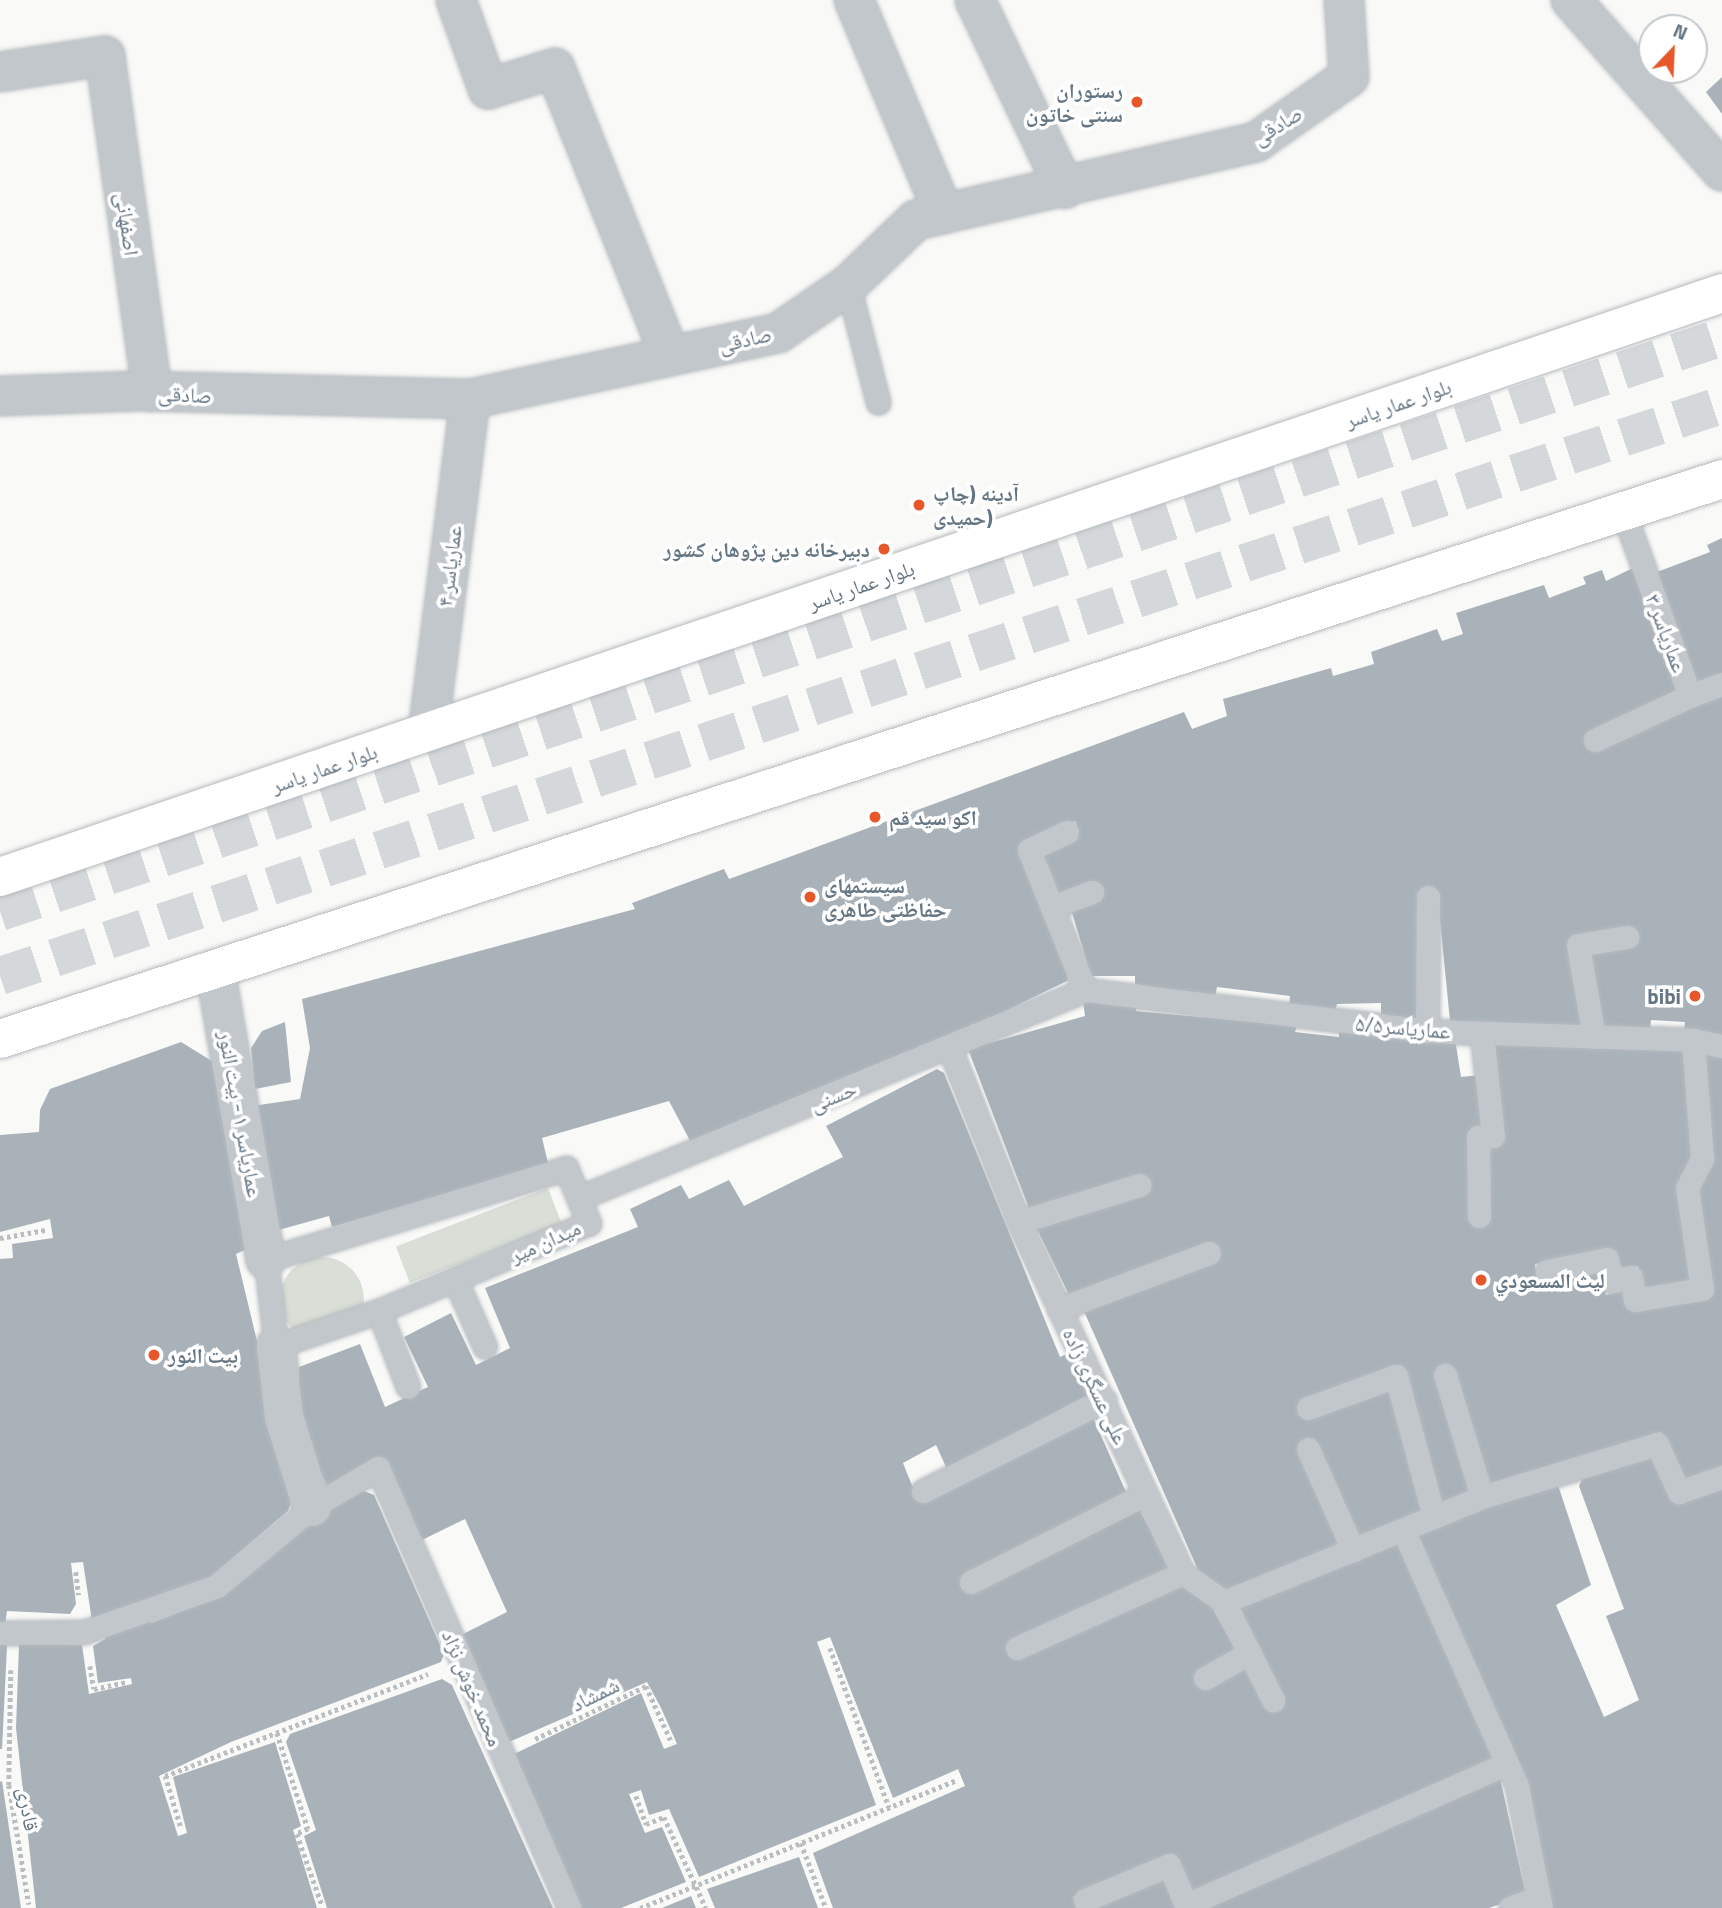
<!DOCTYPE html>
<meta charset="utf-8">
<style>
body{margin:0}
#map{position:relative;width:1722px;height:1908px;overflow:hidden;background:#f9f9f7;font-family:"Titillium Web","Noto Naskh Arabic",sans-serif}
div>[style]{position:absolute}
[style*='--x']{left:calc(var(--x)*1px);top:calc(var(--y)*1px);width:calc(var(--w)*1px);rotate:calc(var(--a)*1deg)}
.green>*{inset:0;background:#d9ded6;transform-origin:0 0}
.round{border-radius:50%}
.building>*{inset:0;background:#a9b2b9}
.primary-tunnel>*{height:38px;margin-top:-19px;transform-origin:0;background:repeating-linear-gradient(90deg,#d4d8da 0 38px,transparent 0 57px)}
.path>*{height:4.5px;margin-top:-2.25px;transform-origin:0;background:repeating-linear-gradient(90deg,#babec1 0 3.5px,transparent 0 7px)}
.roads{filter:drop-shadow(0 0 2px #b4b9be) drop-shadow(0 0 2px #b4b9be)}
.service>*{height:23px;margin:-11.5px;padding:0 11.5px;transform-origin:11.5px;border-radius:11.5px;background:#c2c7cb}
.minor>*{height:38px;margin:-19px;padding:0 19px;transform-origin:19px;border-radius:19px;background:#c2c7cb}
.primary>*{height:38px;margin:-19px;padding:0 19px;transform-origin:19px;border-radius:19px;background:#fff}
.dots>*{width:19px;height:19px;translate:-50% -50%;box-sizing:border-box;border:4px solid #fff;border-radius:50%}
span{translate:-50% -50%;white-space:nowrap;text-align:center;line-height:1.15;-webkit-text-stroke:7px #fff;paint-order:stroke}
.poi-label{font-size:21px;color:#647583;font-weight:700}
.right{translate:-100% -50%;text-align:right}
.left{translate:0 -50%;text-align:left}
.street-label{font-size:21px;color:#647583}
.north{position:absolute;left:1638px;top:14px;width:70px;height:70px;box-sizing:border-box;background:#fff;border:2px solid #c1c8cd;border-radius:50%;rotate:23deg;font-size:19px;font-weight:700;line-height:28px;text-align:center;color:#647583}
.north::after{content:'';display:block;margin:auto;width:24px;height:32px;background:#e7572a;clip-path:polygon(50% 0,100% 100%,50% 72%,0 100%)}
</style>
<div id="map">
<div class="green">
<div style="left:548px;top:1188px;width:39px;height:163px;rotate:69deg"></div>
<div class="round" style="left:280px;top:1257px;width:84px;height:84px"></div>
</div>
<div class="building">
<div style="clip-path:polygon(1722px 77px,1722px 114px,1706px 92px)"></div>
<div style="clip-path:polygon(1722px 538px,1722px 673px,1694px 683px,1657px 572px,1710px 552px,1707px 545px)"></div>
<div style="clip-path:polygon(1637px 566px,1683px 691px,1584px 736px,1588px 750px,1722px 690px,1722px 1036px,1684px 1031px,1685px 1022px,1651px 1020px,1650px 1029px,1597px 1032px,1572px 940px,1590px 1032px,1450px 1021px,1437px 890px,1427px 892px,1437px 1019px,1381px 1016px,1381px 1003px,1337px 1004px,1334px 1014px,1289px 1007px,1290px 996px,1217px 987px,1215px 997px,1135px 984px,1135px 976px,1091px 976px,1070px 906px,1056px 900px,1036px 853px,1079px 831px,1075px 821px,1018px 848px,1071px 974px,1067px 981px,886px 1069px,695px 1150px,669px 1101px,542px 1138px,548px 1163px,332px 1227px,329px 1216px,275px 1231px,246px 1107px,300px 1099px,310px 1048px,302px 999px,635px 909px,632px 903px,724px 869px,729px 879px,1184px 712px,1192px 729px,1227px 716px,1223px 699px,1331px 668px,1333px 676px,1374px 664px,1371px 652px,1437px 629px,1442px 641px,1463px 634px,1456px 613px,1544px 585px,1549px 598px,1586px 584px,1583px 577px,1602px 570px,1606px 581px)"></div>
<div style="clip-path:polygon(1083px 1001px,1137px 1002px,1136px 1011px,1297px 1026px,1295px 1032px,1339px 1037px,1339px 1029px,1455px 1039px,1461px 1077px,1480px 1075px,1484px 1132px,1471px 1133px,1475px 1222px,1483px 1221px,1482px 1142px,1497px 1140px,1490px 1038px,1687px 1047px,1695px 1159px,1677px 1188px,1693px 1280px,1643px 1291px,1638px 1266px,1616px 1269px,1611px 1251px,1535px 1264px,1537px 1281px,1602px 1271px,1606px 1295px,1623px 1291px,1626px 1307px,1710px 1294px,1695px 1190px,1711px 1156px,1703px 1052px,1722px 1056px,1722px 1469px,1683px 1482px,1661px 1432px,1487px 1484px,1450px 1366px,1436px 1371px,1472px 1494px,1438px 1504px,1401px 1369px,1300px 1400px,1304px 1416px,1391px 1387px,1425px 1513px,1358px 1539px,1313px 1440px,1301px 1447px,1343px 1548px,1225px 1594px,1202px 1579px,1083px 1309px,1218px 1256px,1210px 1242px,1070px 1297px,1035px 1225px,1149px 1190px,1146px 1176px,1030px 1211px,968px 1049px,1085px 1016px)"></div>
<div style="clip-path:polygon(285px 1022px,291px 1082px,255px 1089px,251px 1048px,262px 1031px)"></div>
<div style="clip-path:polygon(181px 1042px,220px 1066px,249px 1248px,236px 1254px,294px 1494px,288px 1511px,209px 1578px,92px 1621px,83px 1562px,71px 1563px,76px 1604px,70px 1614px,7px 1611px,5px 1625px,0 1624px,0 1259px,13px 1258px,12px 1244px,53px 1238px,50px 1219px,0 1232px,0 1135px,39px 1132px,40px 1110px,50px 1089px)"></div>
<div style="clip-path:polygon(937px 1069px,944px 1073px,1060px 1357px,1071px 1352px,1088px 1395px,947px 1469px,936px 1445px,903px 1463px,911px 1483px,920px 1502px,1091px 1413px,1126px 1492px,960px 1580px,966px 1592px,1138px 1507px,1176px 1581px,1206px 1596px,1269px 1712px,1283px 1705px,1233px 1605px,1399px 1539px,1498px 1761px,1189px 1897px,1172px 1858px,1073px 1897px,1077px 1908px,833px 1908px,813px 1853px,965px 1786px,958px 1769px,893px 1798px,830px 1637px,817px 1642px,876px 1805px,699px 1877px,669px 1809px,649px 1815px,641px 1790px,629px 1794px,645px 1833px,662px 1827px,686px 1882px,621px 1908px,580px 1908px,512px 1755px,641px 1693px,664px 1749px,677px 1744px,661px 1708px,647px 1682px,509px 1742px,461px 1635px,507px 1612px,465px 1519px,422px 1540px,382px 1460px,328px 1487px,299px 1428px,299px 1367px,360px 1344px,385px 1407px,428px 1387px,404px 1337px,451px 1313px,476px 1365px,510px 1348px,485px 1288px,638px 1227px,630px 1209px,681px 1185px,689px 1199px,729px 1180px,744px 1206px,843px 1157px,826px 1126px)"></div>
<div style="clip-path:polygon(1652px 1454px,1674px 1498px,1722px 1483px,1722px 1908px,1551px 1908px,1411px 1534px,1557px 1482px,1591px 1585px,1556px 1605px,1604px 1717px,1639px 1700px,1606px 1616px,1624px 1609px,1579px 1486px,1584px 1475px)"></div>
<div style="clip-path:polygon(364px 1491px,374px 1495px,444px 1654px,441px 1662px,231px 1742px,159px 1776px,178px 1836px,187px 1833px,173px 1777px,275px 1742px,301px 1826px,293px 1830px,317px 1908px,36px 1908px,16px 1728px,19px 1644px,82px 1645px,89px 1694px,132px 1684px,131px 1678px,98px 1683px,93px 1646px,105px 1639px,105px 1632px,150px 1618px,151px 1623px,223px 1596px,320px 1514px)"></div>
<div style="clip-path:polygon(0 1638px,7px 1646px,2px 1749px,0 1749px)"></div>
<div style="clip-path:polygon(442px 1679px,452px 1685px,553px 1908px,327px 1908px,304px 1836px,316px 1830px,286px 1742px,290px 1734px)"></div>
<div style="clip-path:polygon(1500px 1778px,1526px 1895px,1489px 1908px,1198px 1908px)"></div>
<div style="clip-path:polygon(0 1782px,2px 1781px,21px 1908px,0 1908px)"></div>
<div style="clip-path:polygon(799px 1857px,818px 1908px,715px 1908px,707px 1889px)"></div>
<div style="clip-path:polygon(1166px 1875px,1179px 1908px,1087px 1908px)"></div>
<div style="clip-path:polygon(691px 1896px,696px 1908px,662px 1908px)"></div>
</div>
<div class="primary-tunnel">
<div style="--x:0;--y:912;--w:1815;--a:-18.46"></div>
<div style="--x:0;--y:976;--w:1814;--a:-18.35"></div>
</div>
<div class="path">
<div style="--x:0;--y:1238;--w:46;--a:-10.1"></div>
<div style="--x:76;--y:1572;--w:23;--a:83"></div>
<div style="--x:830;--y:1648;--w:170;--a:69.6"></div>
<div style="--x:90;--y:1666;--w:23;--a:80"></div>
<div style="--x:94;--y:1689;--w:34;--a:-12"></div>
<div style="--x:11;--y:1670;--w:115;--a:91"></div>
<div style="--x:9;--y:1785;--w:121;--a:80.5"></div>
<div style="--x:277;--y:1733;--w:101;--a:72.1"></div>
<div style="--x:308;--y:1829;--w:12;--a:156"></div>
<div style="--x:297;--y:1834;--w:75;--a:70.6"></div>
<div style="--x:535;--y:1739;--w:123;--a:-25.5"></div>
<div style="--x:646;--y:1686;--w:63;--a:65.5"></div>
<div style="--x:636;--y:1796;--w:30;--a:70"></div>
<div style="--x:646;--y:1824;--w:19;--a:-21"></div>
<div style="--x:664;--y:1817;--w:100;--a:65.2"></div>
<div style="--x:180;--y:1826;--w:52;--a:-106.7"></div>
<div style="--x:165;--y:1776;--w:282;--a:-21.2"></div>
<div style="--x:801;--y:1843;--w:70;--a:69"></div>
<div style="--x:640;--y:1908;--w:342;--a:-22"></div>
</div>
<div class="roads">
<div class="service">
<div style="--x:848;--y:285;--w:121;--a:75.6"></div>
<div style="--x:1690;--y:696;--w:31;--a:-21"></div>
<div style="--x:1595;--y:740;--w:105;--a:-24.9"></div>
<div style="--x:1690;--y:696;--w:197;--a:-109.9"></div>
<div style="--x:1067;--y:832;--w:42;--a:154.7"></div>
<div style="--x:1029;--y:850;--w:151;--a:68.2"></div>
<div style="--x:1052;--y:907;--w:43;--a:-20.6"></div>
<div style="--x:1085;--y:990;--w:344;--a:6.8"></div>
<div style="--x:1427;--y:1031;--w:266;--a:1.9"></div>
<div style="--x:1693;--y:1040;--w:30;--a:12"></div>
<div style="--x:1427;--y:1031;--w:134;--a:-89.6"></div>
<div style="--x:1594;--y:1037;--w:93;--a:-99.9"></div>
<div style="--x:1578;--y:945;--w:50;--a:-9.3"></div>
<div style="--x:950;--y:1049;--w:186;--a:68.3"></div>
<div style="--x:1019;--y:1222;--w:387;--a:65"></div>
<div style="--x:1183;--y:1573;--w:50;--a:35.3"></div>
<div style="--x:1224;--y:1602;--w:110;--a:63.4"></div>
<div style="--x:566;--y:1168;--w:60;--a:67.3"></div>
<div style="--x:589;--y:1223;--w:228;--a:157.3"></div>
<div style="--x:379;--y:1311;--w:109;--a:161.2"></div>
<div style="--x:276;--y:1346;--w:87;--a:-96.6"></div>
<div style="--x:266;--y:1260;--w:314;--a:-17"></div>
<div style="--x:579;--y:1198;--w:547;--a:-22.35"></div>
<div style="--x:1479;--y:1216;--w:79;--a:-90.7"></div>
<div style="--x:1478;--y:1137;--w:15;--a:-4"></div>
<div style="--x:1493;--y:1136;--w:104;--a:-96.1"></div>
<div style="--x:1019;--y:1222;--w:126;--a:-17.1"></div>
<div style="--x:1547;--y:1271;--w:61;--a:-11.3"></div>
<div style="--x:1607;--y:1259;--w:23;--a:77"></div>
<div style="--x:1612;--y:1281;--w:19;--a:-12"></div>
<div style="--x:1631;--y:1277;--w:23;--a:80"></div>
<div style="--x:1635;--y:1300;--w:68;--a:-9.3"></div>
<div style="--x:1702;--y:1289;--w:102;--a:-98.4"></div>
<div style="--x:1687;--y:1188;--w:34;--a:-63"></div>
<div style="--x:1702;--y:1158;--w:118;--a:-94.4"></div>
<div style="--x:455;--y:1279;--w:74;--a:66.2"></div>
<div style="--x:1059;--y:1309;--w:160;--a:-20.5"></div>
<div style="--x:379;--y:1311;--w:81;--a:69.1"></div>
<div style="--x:1445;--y:1375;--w:127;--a:73.1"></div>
<div style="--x:1308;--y:1408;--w:94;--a:-20"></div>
<div style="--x:1396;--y:1376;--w:146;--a:74.9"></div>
<div style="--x:1308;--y:1449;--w:111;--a:66"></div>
<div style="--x:923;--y:1491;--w:203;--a:-26.6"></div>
<div style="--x:1403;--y:1530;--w:280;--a:66"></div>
<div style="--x:1517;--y:1786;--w:124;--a:78.9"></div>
<div style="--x:971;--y:1582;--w:195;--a:-26.8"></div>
<div style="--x:1224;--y:1602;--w:279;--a:-22.1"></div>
<div style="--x:1482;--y:1497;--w:183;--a:-16.8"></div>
<div style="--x:1657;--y:1444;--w:53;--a:65.4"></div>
<div style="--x:1679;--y:1492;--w:46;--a:-19.2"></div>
<div style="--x:0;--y:1633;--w:84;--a:-0.7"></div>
<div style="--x:84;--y:1632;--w:141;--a:-19.1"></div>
<div style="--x:217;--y:1586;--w:124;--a:-39.7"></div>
<div style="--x:312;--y:1507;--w:77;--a:-30.6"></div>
<div style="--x:378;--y:1468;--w:480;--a:66.5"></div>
<div style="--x:1017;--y:1648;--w:182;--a:-24.3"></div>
<div style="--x:1205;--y:1678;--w:51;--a:-29.6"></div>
<div style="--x:1085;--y:1900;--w:91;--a:-22.6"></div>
<div style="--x:1169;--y:1865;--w:43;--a:67"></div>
<div style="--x:1186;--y:1905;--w:350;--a:-23.8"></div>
<div style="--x:1510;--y:1908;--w:31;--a:-21"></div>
</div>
<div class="minor">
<div style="--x:456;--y:0;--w:95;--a:70.2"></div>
<div style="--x:488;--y:89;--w:70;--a:-17.4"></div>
<div style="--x:555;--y:68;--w:310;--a:68.2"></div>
<div style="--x:854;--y:0;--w:232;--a:67.2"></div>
<div style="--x:975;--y:0;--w:209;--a:64.5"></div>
<div style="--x:1571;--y:0;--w:228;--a:48.6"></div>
<div style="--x:0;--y:72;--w:106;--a:-8.7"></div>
<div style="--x:105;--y:56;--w:339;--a:82"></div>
<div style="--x:0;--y:396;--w:138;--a:-2.1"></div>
<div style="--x:138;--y:391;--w:332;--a:1.4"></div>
<div style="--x:470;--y:399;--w:315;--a:-12.1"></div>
<div style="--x:778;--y:333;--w:85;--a:-34.4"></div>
<div style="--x:848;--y:285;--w:94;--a:-43.7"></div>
<div style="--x:916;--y:220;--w:349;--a:-12.9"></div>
<div style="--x:1256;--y:142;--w:113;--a:-35"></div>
<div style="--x:1349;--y:77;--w:77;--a:-93.7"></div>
<div style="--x:428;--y:733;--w:337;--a:-82.8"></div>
<div style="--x:215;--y:969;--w:295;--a:80.1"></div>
<div style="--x:276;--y:1346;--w:71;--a:83.6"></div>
<div style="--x:284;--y:1417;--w:94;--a:72.7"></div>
</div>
<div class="primary">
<div style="--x:0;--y:877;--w:1818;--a:-18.73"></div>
<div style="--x:0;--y:1039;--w:1811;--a:-18.01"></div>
</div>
</div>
<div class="dots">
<div style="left:1137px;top:102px;background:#e7572a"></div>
<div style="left:919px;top:505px;background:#e7572a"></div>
<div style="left:884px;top:549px;background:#e7572a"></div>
<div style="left:875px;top:817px;background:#e7572a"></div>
<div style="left:810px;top:897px;background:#e7572a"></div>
<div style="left:1695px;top:996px;background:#e7572a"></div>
<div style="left:1481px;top:1280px;background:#e7572a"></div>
<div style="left:154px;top:1355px;background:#e7572a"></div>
</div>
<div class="poi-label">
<span class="right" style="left:1123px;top:102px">رستوران<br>سنتی خاتون</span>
<span class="left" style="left:933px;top:505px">آدینه (چاپ<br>حمیدی)</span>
<span class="right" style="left:870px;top:549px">دبیرخانه دین پژوهان کشور</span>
<span class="left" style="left:889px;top:817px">اکو سید قم</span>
<span class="left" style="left:824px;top:897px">سیستمهای<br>حفاظتی طاهری</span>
<span class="right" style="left:1681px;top:996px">bibi</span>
<span class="left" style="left:1495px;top:1280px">ليث المسعودي</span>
<span class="left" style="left:168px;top:1355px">بیت النور</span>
</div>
<div class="street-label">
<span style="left:1277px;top:125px;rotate:-32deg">صادقی</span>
<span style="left:128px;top:224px;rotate:82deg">اصفهانی</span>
<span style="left:745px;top:339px;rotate:-13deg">صادقی</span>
<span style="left:185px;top:394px;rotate:3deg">صادقی</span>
<span style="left:1398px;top:403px;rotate:-19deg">بلوار عمار یاسر</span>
<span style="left:449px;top:566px;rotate:-83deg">عماریاسر ۴</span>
<span style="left:861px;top:585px;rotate:-19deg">بلوار عمار یاسر</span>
<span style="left:1667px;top:633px;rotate:70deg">عماریاسر ۳</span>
<span style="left:324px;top:768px;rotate:-19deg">بلوار عمار یاسر</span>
<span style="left:1403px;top:1027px;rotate:5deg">عماریاسر۵/۵</span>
<span style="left:833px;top:1096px;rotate:-22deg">حسنی</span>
<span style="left:241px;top:1114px;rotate:80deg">عماریاسر ۱ - بیت النور</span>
<span style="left:545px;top:1241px;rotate:-24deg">میدان میر</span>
<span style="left:1096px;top:1386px;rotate:65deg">علی عسگری زاده</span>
<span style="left:473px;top:1688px;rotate:67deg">محمد خوش نژاد</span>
<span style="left:595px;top:1694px;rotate:-26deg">شمشاد</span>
<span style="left:29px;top:1809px;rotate:81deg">قادری</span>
</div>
<div class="north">N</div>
</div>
